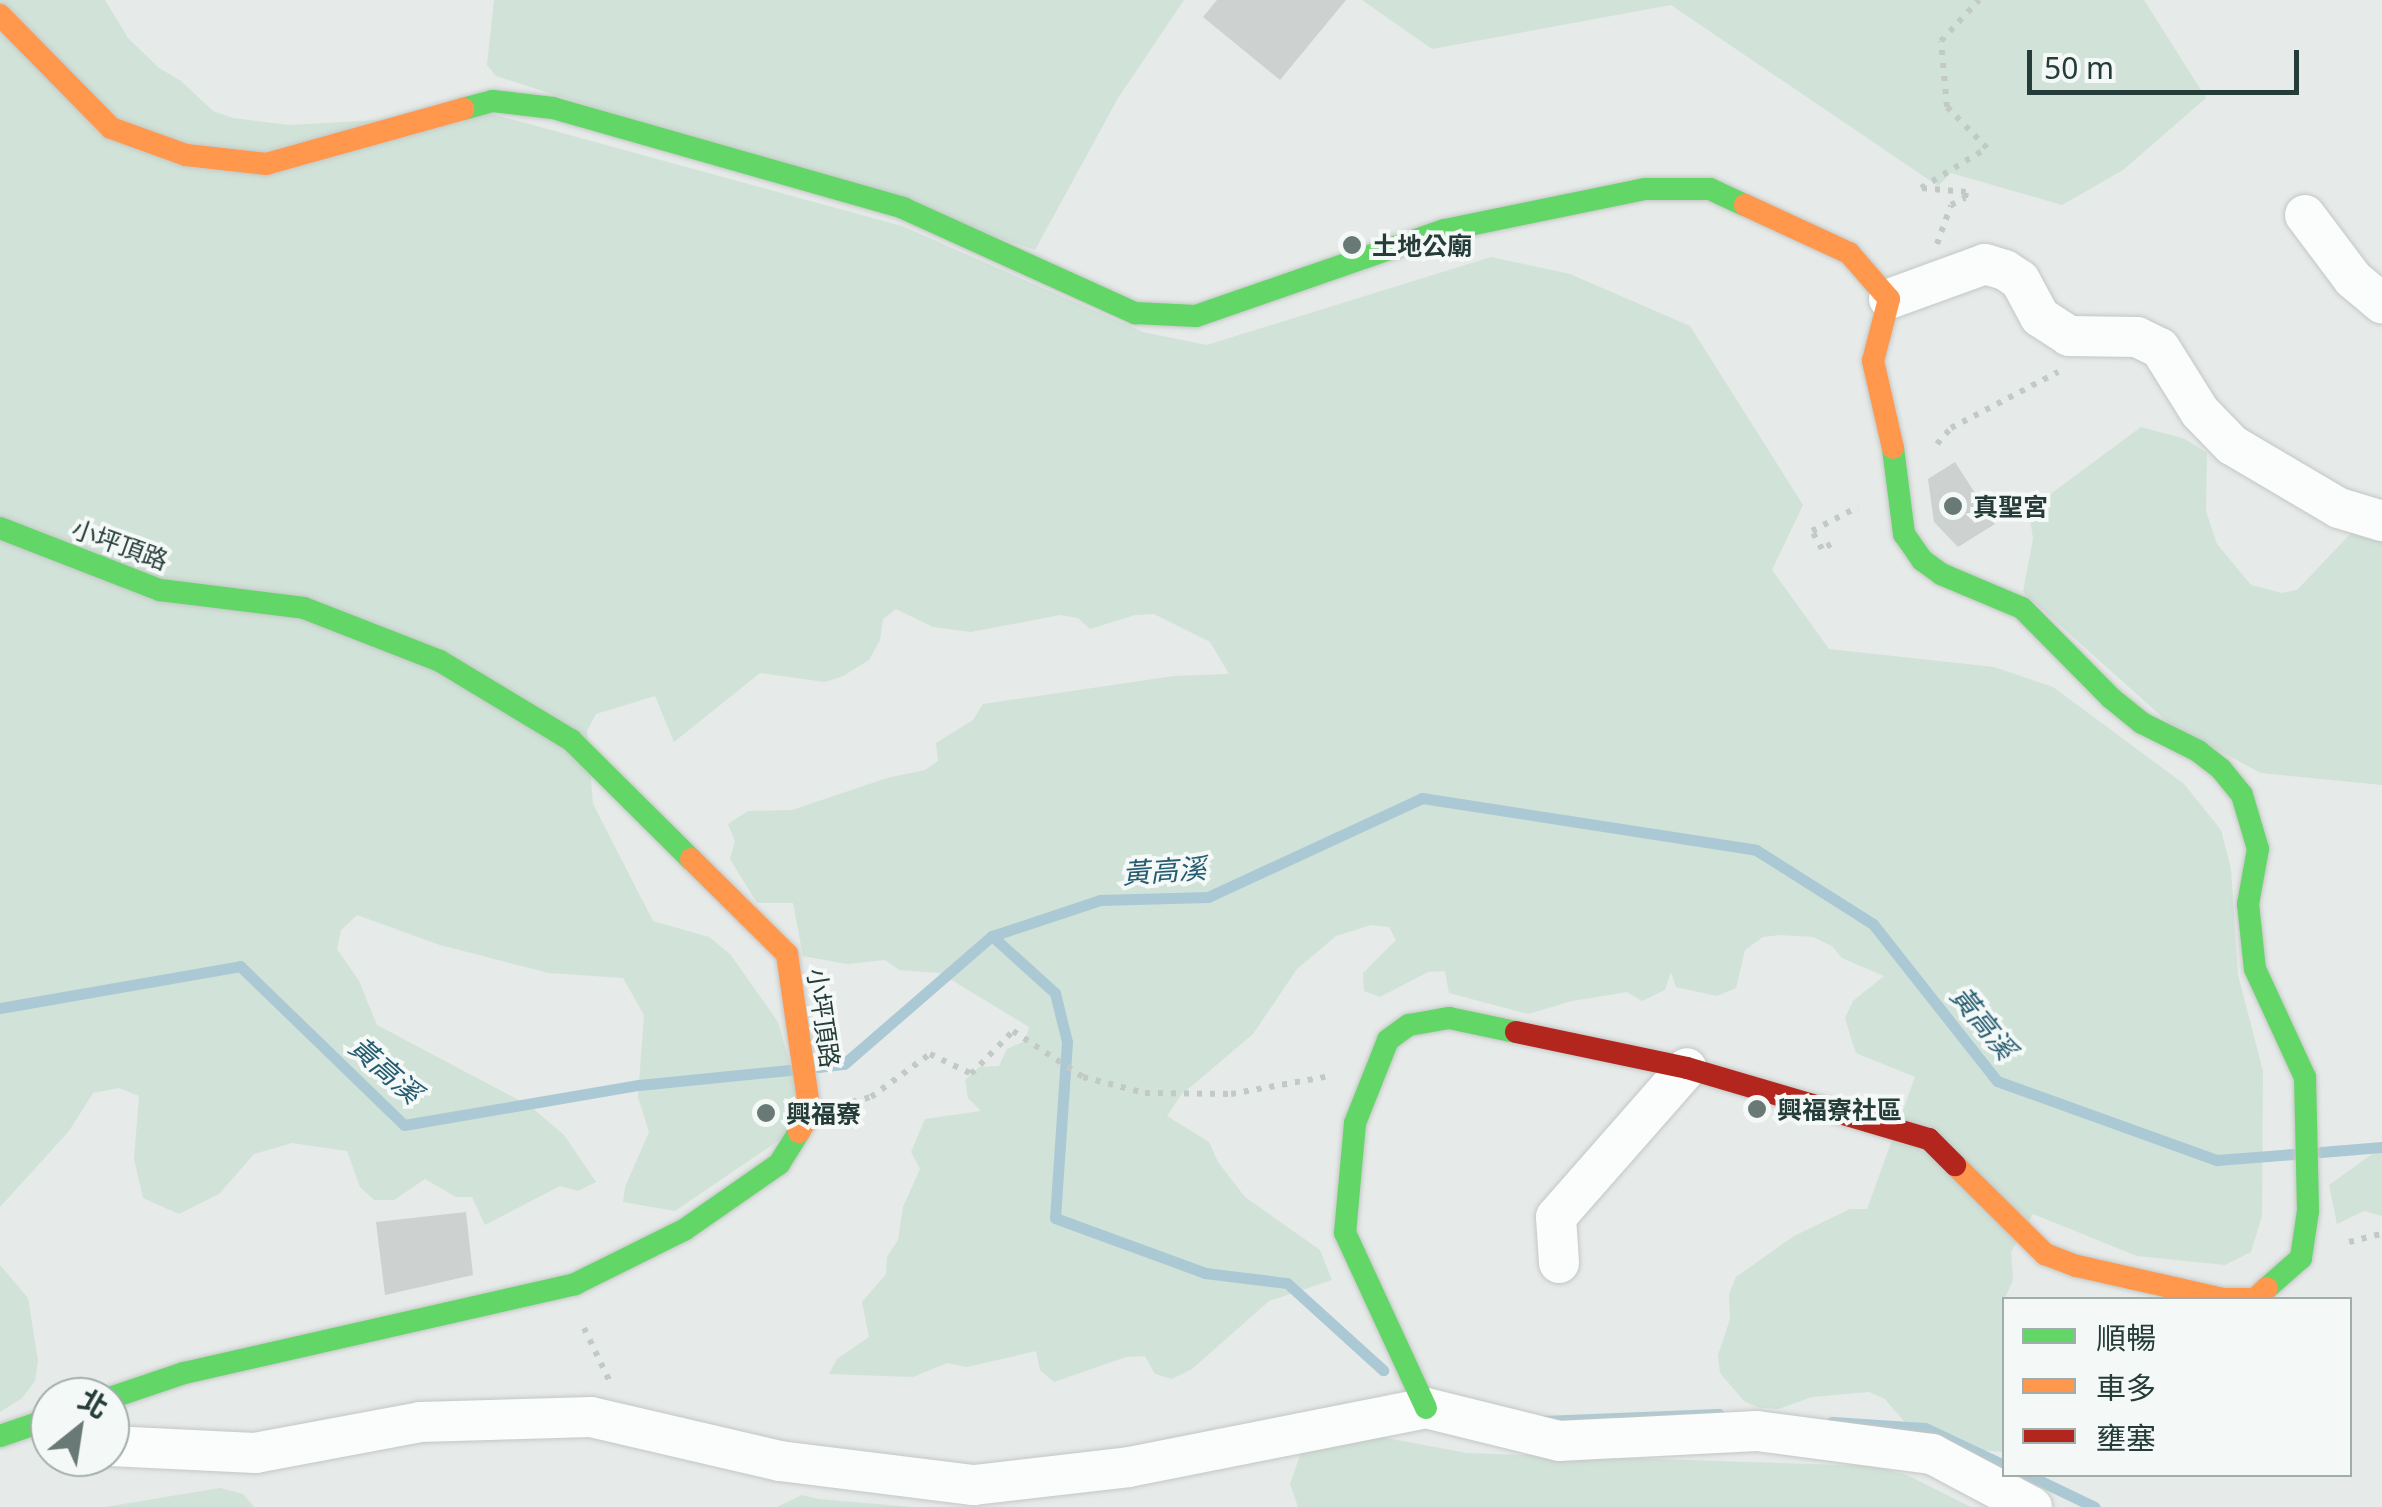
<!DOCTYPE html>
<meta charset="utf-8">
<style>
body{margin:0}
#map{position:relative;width:2382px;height:1507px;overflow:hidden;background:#e6eae8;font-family:"Noto Sans","Noto Sans TC",sans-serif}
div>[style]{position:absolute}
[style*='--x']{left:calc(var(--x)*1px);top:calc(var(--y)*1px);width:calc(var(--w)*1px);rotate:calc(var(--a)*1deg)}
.green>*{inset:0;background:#d1e2d8}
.stream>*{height:11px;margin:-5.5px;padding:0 5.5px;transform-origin:5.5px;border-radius:5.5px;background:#abc9d4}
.building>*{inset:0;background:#cdd1d0}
.path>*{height:6px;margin-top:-3px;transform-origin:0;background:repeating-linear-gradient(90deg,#c2cac8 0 5px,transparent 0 13px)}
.roads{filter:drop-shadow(0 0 2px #c3c7c5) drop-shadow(0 0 2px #c3c7c5)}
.street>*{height:40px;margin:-20px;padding:0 20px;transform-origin:20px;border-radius:20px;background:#fbfcfc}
.fast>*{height:22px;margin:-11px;padding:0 11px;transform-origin:11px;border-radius:11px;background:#63d668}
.slow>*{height:22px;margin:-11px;padding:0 11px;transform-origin:11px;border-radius:11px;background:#ff974d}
.jam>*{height:22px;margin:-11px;padding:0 11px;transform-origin:11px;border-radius:11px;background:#b3261e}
.dots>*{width:28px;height:28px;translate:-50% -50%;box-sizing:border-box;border:5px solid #f4f9f7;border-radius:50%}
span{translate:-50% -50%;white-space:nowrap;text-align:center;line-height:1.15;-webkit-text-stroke:8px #f4f9f7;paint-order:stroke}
.poi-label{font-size:25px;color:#253c38;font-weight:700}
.left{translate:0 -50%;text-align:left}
.street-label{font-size:25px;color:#253c38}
.water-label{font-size:28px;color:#265c71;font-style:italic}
.legend{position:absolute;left:2002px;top:1297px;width:350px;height:180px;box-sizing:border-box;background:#f4f9f7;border:2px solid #a1adab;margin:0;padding:12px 18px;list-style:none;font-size:30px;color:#253c38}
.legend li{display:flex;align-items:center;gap:20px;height:50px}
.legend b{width:50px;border:2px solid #a1adab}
.north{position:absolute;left:30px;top:1377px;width:100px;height:100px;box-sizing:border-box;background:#f4f9f7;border:2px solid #a1adab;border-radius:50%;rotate:30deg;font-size:28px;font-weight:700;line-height:40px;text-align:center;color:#253c38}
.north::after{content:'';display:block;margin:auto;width:35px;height:45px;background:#697976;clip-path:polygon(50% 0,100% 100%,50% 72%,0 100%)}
.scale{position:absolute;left:2027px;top:50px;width:272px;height:45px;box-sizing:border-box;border:5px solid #253c38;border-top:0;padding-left:12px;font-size:30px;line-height:35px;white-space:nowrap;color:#253c38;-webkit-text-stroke:8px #f4f9f7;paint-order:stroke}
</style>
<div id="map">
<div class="green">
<div style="clip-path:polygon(0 0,105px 0,128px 38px,159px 68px,181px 81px,213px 111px,233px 118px,289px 125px,492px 114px,902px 226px,1143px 332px,1207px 345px,1491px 257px,1570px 274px,1690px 326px,1803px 505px,1772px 570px,1829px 649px,1994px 667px,2053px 687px,2184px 784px,2221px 830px,2231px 869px,2238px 975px,2263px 1071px,2262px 1216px,2251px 1252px,2225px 1265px,2137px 1256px,2033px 1214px,2011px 1252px,2013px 1280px,2004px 1300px,2004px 1452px,1925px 1446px,1885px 1399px,1869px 1392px,1812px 1397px,1778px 1409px,1760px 1408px,1744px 1401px,1720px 1373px,1718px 1355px,1730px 1319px,1729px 1294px,1736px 1277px,1794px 1236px,1850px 1209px,1867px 1209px,1915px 1077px,1856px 1053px,1851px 1038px,1845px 1018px,1853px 1001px,1884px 976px,1842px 958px,1832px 946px,1813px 937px,1780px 935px,1763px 937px,1745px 950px,1736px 988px,1717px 996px,1676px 987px,1671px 972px,1665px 990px,1642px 1001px,1627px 992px,1572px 1001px,1528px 1014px,1449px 993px,1445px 971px,1428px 972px,1380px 997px,1364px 991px,1363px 973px,1396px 940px,1389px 927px,1371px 925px,1336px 936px,1297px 969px,1253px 1034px,1181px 1095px,1167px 1116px,1209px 1142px,1218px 1162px,1245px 1197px,1320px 1250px,1332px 1280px,1269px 1301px,1192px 1369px,1172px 1379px,1155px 1374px,1145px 1356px,1126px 1357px,1054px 1382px,1040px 1370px,1036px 1351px,967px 1367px,947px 1363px,913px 1377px,829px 1374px,837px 1359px,869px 1337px,862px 1302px,886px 1274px,887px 1257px,898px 1240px,903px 1207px,920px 1169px,911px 1152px,925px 1119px,981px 1111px,968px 1098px,965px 1080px,979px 1067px,999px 1066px,1007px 1049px,1025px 1041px,1029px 1027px,940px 973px,899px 970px,885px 960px,847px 964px,803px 956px,793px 903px,757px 903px,730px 859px,735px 841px,728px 824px,748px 811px,792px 810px,887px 778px,925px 770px,938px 761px,936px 743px,973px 720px,983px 704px,1174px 676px,1229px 674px,1210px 642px,1154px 614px,1135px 615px,1090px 629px,1078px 618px,1060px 615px,971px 632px,933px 627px,896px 609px,883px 619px,880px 640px,869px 660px,843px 676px,825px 682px,760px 673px,674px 742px,655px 696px,596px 714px,587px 731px,593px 804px,653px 921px,709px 937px,730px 954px,778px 1022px,806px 1122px,675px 1211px,623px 1202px,625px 1187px,649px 1132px,638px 1097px,644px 1015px,623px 978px,549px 973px,440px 945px,357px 915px,341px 930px,337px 949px,359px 981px,377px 1025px,530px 1106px,564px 1135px,596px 1182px,578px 1191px,560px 1186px,485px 1225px,472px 1197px,456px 1197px,425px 1179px,394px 1200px,374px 1200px,360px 1187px,347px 1151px,292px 1143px,254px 1154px,219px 1194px,179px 1214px,143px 1198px,134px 1159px,139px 1096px,119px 1088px,93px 1093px,69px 1131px,0 1207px)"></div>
<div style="clip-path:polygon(494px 0,1184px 0,1118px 98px,1035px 250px,496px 76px,487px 65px)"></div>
<div style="clip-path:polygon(1362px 0,2144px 0,2206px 98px,2123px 170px,2062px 205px,1951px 173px,1938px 186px,1671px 5px,1432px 49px)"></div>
<div style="clip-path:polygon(2141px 427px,2185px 439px,2207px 453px,2206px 511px,2217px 544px,2251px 585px,2282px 593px,2297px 590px,2356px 528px,2382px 533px,2382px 785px,2261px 773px,2171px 725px,2023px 592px,2033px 539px,2029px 510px)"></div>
<div style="clip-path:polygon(2382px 1147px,2382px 1216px,2364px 1211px,2337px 1224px,2329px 1185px)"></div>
<div style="clip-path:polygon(0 1265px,28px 1298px,38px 1361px,35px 1381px,22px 1398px,0 1412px)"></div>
<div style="clip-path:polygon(1311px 1424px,1467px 1453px,1871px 1466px,1907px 1475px,1971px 1507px,1298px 1507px,1290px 1484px)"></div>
<div style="clip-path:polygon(220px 1488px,243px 1494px,254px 1507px,105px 1507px)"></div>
<div style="clip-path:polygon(802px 1495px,818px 1499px,912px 1507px,777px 1507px)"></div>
</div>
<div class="stream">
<div style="--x:992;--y:936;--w:85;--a:42.1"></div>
<div style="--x:1055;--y:993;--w:50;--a:76.2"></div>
<div style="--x:1067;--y:1042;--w:176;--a:93.9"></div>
<div style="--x:1055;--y:1218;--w:160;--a:20.1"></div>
<div style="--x:1205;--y:1273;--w:83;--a:7"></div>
<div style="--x:1287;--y:1283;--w:130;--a:42.2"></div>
<div style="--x:0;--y:1008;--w:244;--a:-9.9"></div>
<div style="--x:240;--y:966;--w:228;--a:44.1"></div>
<div style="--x:404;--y:1125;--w:238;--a:-9.7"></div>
<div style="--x:639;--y:1085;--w:151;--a:-5.7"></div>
<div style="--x:818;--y:1067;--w:26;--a:-7"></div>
<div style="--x:844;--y:1064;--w:196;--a:-40.9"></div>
<div style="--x:992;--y:936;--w:114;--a:-18.4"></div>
<div style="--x:1100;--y:900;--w:108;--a:-1.6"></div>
<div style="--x:1208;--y:897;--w:236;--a:-24.8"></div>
<div style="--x:1422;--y:798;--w:338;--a:8.8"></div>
<div style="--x:1756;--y:850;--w:138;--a:32.3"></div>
<div style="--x:1873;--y:924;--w:200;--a:51.7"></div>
<div style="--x:1997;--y:1081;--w:234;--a:19.8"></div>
<div style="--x:2217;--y:1160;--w:76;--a:-4.5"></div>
<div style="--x:2321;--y:1152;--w:61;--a:-4.7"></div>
<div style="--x:1543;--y:1421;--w:176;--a:-2.3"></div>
<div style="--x:1832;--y:1422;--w:93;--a:3.7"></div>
<div style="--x:1925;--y:1428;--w:87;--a:25.1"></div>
<div style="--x:2026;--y:1474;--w:76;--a:25.6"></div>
</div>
<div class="building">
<div style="clip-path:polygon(1217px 0,1346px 0,1280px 80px,1203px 17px)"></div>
<div style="clip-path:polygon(1955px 462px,1995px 524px,1958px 547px,1934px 522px,1928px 479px)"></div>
<div style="clip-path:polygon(466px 1212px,473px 1275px,385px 1295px,376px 1222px)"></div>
</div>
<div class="path">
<div style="--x:1937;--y:244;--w:41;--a:-70.3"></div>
<div style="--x:1951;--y:205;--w:16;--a:-27"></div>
<div style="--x:1965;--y:198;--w:6;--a:-81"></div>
<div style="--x:1966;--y:192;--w:45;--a:-174.9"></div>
<div style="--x:1921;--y:188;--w:77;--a:-31.2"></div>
<div style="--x:1987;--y:148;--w:57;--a:-134.3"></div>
<div style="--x:1947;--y:107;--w:66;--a:-95.2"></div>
<div style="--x:1941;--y:41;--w:56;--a:-47.2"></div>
<div style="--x:1937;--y:444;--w:21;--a:-49"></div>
<div style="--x:1951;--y:428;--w:121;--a:-27.6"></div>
<div style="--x:1831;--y:544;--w:10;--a:151"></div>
<div style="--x:1822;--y:549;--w:21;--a:-119"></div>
<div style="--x:1812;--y:531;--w:52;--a:-27.6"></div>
<div style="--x:971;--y:1074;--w:60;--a:-45.7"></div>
<div style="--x:1013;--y:1031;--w:84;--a:33.3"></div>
<div style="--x:1083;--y:1077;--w:64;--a:14.5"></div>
<div style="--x:1145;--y:1093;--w:86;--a:0.7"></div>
<div style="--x:1231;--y:1094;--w:96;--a:-10.3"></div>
<div style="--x:852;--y:1102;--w:20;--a:-15"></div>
<div style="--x:871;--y:1097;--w:73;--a:-36.1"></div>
<div style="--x:930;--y:1054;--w:51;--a:25.6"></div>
<div style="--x:2349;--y:1242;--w:34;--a:-14"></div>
<div style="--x:584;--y:1328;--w:62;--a:64.3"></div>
</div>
<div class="roads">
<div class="street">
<div style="--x:2305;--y:215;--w:80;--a:53.1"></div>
<div style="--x:2353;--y:279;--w:38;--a:40"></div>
<div style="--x:1889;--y:299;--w:102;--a:-20"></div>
<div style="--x:1985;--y:264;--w:21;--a:17"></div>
<div style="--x:2005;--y:270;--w:18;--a:34"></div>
<div style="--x:2020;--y:280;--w:42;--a:61.6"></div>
<div style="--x:2040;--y:317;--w:35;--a:33"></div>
<div style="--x:2069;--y:336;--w:68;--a:0.8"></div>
<div style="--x:2137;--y:337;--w:25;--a:26"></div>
<div style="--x:2160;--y:348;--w:75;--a:58"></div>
<div style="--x:2200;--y:412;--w:46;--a:45.9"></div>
<div style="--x:2232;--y:445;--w:124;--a:30.5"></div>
<div style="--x:2339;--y:508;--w:45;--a:16.8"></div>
<div style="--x:1559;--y:1263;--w:46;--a:-93.7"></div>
<div style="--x:1556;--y:1217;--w:198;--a:-48.7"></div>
<div style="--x:110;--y:1446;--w:145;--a:2.8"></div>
<div style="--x:255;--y:1453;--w:168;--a:-10.6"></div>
<div style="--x:420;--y:1422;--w:171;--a:-1.7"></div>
<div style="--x:591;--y:1417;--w:194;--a:13.1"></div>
<div style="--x:780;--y:1461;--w:195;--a:7.1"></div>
<div style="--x:974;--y:1485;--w:156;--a:-6.6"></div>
<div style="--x:1129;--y:1467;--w:303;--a:-11.2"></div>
<div style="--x:1426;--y:1408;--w:137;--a:13.9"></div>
<div style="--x:1559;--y:1441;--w:198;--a:-2.9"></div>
<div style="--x:1757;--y:1431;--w:177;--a:7.5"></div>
<div style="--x:1932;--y:1454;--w:113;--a:27.9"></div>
</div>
<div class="fast">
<div style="--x:463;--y:109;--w:31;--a:-15"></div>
<div style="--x:493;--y:101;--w:60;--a:6.7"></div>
<div style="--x:553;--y:108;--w:364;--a:15.9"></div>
<div style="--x:903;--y:208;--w:255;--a:24.4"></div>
<div style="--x:1135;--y:313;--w:61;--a:2.8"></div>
<div style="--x:1196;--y:316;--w:263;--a:-19.1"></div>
<div style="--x:1445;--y:230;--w:204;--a:-11.6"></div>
<div style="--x:1645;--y:189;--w:65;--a:0"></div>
<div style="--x:1710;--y:189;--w:38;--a:25"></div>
<div style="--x:1893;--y:448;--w:87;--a:82.7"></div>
<div style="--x:1904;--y:534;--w:32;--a:55"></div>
<div style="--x:1922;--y:560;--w:24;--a:36"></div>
<div style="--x:1941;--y:574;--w:88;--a:22.8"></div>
<div style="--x:2022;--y:608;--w:127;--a:45.3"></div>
<div style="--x:2111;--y:698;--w:40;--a:39"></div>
<div style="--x:2142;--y:723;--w:63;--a:26.6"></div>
<div style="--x:2198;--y:751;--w:29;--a:38"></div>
<div style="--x:2221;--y:769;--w:33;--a:51"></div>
<div style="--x:2242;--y:795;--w:56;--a:73.5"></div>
<div style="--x:2258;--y:849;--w:56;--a:100.3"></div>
<div style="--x:2248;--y:904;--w:65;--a:83.9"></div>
<div style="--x:2255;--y:969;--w:119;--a:65.2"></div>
<div style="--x:2305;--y:1077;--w:134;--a:88.7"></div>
<div style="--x:2308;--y:1211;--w:48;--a:98.5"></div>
<div style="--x:2301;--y:1258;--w:45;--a:138.6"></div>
<div style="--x:0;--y:528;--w:172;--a:21.2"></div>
<div style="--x:160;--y:590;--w:145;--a:7.1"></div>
<div style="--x:304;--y:608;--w:146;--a:21.3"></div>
<div style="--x:440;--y:661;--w:153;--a:31.1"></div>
<div style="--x:571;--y:740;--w:169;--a:44.8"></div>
<div style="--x:110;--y:1398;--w:78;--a:-18.7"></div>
<div style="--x:184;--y:1373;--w:401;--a:-12.8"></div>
<div style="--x:575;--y:1284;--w:122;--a:-26.4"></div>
<div style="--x:684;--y:1230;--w:116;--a:-34.8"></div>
<div style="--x:779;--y:1164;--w:38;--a:-58"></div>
<div style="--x:1426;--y:1408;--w:193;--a:-114.8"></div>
<div style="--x:1345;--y:1233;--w:110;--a:-84.8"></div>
<div style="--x:1355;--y:1123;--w:89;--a:-68.3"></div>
<div style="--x:1388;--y:1040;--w:26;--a:-36"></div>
<div style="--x:1409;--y:1025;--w:41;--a:-9.9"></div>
<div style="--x:1449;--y:1018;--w:68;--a:11.8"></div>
<div style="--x:0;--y:1436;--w:53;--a:-18.8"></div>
</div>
<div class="slow">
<div style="--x:0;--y:15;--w:158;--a:45.5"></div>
<div style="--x:111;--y:128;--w:80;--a:19.8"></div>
<div style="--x:186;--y:155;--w:81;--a:6.4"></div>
<div style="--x:266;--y:164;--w:205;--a:-15.6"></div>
<div style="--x:1745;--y:205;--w:115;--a:24.8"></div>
<div style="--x:1849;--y:253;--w:61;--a:49"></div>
<div style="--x:1889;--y:299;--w:64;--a:104.5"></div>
<div style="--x:1873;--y:361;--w:89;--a:77.1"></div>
<div style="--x:691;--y:859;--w:135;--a:44.7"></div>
<div style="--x:787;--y:954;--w:161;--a:81.8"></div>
<div style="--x:810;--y:1113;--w:22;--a:120"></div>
<div style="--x:1955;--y:1165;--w:127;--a:44.7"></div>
<div style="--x:2045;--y:1254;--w:34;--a:21"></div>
<div style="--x:2077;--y:1266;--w:151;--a:12.7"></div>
<div style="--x:2224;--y:1299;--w:31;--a:0"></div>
<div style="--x:2255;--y:1299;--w:16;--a:-43"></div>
</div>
<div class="jam">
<div style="--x:1516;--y:1032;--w:175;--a:11.9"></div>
<div style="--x:1687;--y:1068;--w:252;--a:16.4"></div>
<div style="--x:1929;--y:1139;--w:37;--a:45"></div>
</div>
</div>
<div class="dots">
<div style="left:1352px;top:245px;background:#697976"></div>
<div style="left:1953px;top:506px;background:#697976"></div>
<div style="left:1757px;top:1109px;background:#697976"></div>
<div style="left:766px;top:1113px;background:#697976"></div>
</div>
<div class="poi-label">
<span class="left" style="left:1372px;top:245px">土地公廟</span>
<span class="left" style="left:1973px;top:506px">真聖宮</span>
<span class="left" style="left:1777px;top:1109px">興福寮社區</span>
<span class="left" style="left:786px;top:1113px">興福寮</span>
</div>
<div class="street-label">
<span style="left:120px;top:544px;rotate:20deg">小坪頂路</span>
<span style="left:824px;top:1018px;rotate:82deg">小坪頂路</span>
</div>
<div class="water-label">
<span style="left:1164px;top:870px;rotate:-4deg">黃高溪</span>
<span style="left:1984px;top:1022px;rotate:51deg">黃高溪</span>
<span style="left:386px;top:1069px;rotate:41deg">黃高溪</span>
</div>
<ul class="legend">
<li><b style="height:12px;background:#63d668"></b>順暢</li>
<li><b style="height:12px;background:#ff974d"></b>車多</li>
<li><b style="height:12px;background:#b3261e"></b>壅塞</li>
</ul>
<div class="north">北</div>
<div class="scale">50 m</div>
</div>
